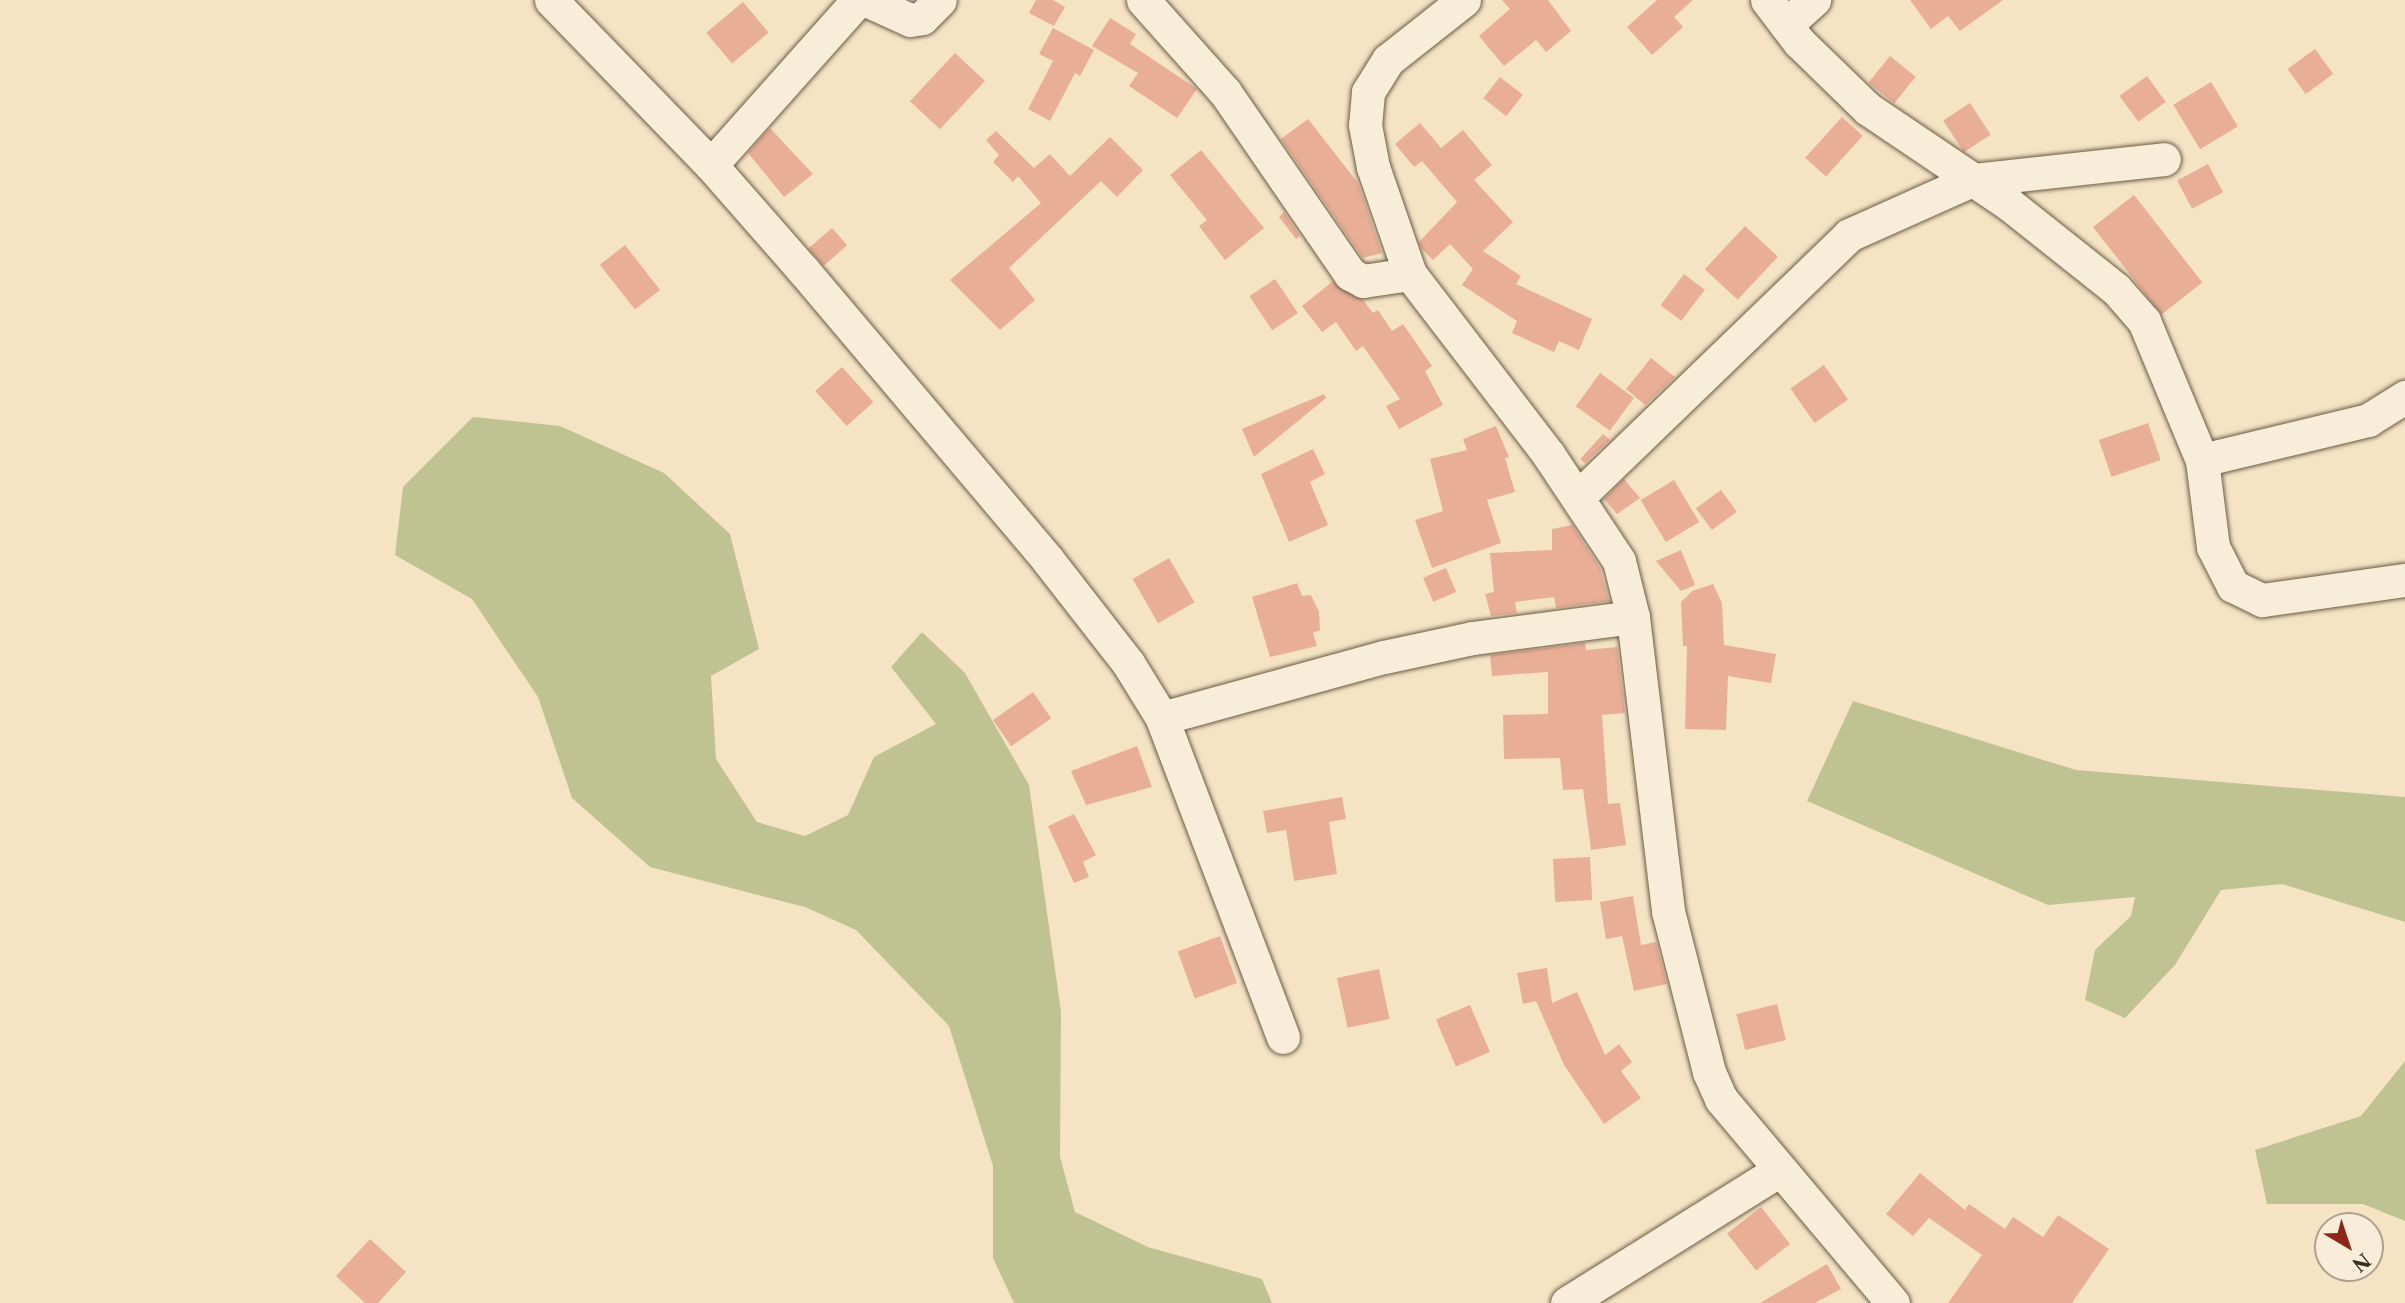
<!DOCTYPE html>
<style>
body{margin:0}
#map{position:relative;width:2405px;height:1303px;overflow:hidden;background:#f4e4c4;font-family:"Libre Caslon Text",serif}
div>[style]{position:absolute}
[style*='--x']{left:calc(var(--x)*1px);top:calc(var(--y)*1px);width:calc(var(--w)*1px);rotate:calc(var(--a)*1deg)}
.green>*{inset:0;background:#bfc391}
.building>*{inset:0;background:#e9af96;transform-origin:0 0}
.roads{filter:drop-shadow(0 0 2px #6c5b44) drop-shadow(0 0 2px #6c5b44)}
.minor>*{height:33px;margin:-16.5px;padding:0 16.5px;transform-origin:16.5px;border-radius:16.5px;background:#f8edd9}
span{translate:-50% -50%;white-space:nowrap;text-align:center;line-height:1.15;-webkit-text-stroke:7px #f8edd9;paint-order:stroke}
.north{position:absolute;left:2314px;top:1212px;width:70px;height:70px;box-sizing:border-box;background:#f8edd9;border:2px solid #aea08d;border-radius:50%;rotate:141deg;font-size:19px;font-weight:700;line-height:28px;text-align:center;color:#3e2d1a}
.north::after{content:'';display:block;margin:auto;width:24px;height:32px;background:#8f2418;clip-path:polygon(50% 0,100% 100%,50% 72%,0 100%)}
</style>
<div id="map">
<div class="green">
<div style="clip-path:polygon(473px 417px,560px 426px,664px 473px,730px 534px,759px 649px,711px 676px,716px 759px,757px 822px,805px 836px,848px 815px,874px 757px,936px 724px,891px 667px,922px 632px,965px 673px,1029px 785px,1061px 1012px,1060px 1157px,1075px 1212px,1148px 1247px,1262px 1279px,1272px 1303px,1014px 1303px,993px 1258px,993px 1166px,949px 1026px,856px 930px,805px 907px,650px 867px,572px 798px,538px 697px,472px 599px,395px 555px,403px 487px)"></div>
<div style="clip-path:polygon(1853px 701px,2076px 770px,2405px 797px,2405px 922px,2282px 884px,2221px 890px,2175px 965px,2125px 1018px,2085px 1000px,2095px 950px,2131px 916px,2135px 897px,2048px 905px,1807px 801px)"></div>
<div style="clip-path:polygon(2405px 1061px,2405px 1221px,2363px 1204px,2267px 1204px,2255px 1150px,2361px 1116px)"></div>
</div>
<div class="building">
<div style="clip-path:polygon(1036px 0,1053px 0,1065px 7px,1054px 26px,1029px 13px)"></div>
<div style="clip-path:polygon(1502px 0,1548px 0,1571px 31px,1546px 52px,1536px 40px,1504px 66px,1479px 36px,1510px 9px)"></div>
<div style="clip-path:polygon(1657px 0,1693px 0,1674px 17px,1683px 27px,1652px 55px,1627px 27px)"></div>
<div style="clip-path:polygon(1910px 0,2003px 0,1960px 31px,1948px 16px,1931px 29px)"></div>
<div style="left:743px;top:2px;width:40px;height:48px;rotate:50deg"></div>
<div style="clip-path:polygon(1110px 18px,1136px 34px,1130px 44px,1197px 89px,1177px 118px,1129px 86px,1138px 73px,1092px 46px)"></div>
<div style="clip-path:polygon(1053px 28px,1094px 50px,1080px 76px,1075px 73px,1050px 121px,1028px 109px,1053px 61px,1039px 54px)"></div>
<div style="left:2315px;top:49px;width:31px;height:34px;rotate:54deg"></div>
<div style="left:955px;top:53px;width:41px;height:66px;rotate:43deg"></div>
<div style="left:1890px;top:56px;width:33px;height:34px;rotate:39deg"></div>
<div style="left:2147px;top:76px;width:32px;height:34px;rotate:54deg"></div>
<div style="left:1500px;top:77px;width:29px;height:27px;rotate:38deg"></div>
<div style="left:2211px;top:82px;width:52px;height:44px;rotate:59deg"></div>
<div style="left:1970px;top:103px;width:38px;height:32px;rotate:57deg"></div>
<div style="left:1842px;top:117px;width:28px;height:55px;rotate:42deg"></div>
<div style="clip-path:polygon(1308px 119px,1358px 183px,1382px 253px,1363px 258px,1281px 139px)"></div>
<div style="clip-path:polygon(1420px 123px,1441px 148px,1463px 130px,1492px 165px,1474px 180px,1513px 222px,1483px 251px,1521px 276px,1516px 284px,1592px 319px,1579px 350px,1559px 341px,1554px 352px,1512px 333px,1517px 321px,1462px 285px,1473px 269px,1450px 244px,1433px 260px,1421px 248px,1419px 242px,1457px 202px,1422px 161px,1414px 167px,1395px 144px)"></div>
<div style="clip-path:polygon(770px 128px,813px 174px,784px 197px,748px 153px)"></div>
<div style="clip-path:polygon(996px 131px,1034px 168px,1050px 154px,1070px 176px,1110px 137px,1143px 170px,1117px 197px,1101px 181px,1009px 268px,1035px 300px,1000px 330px,950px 280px,1041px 203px,1018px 176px,1013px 182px,993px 162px,999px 155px,986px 140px)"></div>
<div style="clip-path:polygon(1201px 150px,1264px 228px,1225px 260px,1199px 226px,1207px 220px,1170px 175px)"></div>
<div style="left:2208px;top:164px;width:32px;height:35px;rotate:62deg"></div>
<div style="left:2134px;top:195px;width:111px;height:52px;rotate:52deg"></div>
<div style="clip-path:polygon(1284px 212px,1300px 236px,1296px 239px,1279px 217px)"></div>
<div style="left:1745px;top:226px;width:45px;height:59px;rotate:43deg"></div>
<div style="left:832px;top:228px;width:23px;height:31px;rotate:49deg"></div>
<div style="left:625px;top:245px;width:57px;height:32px;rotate:52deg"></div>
<div style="left:1684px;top:274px;width:26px;height:39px;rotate:37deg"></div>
<div style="left:1275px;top:279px;width:41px;height:31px;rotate:56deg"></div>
<div style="clip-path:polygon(1332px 282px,1363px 300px,1373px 313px,1378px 310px,1392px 331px,1403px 324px,1432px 366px,1425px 371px,1443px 405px,1399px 429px,1386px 406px,1400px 399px,1363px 346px,1356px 351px,1336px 322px,1322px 332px,1302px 306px)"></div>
<div style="clip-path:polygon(1651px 358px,1675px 377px,1645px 405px,1626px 389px)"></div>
<div style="left:1824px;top:365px;width:42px;height:41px;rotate:55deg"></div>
<div style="left:842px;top:367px;width:47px;height:36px;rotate:48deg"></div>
<div style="left:1600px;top:373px;width:42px;height:41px;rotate:36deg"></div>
<div style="clip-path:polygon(1324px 394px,1326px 398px,1254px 457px,1242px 429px)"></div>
<div style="left:2148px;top:423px;width:39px;height:52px;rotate:71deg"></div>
<div style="clip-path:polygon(1496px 426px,1509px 457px,1505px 458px,1515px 492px,1487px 500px,1501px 543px,1432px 568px,1415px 520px,1443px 511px,1430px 459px,1467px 450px,1463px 439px)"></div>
<div style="clip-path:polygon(1603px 434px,1610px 440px,1585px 463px,1580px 459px)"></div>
<div style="clip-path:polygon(1313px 449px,1325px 474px,1310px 482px,1328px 525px,1289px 542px,1261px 474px)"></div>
<div style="clip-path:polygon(1624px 479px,1640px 498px,1617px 514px,1604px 499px)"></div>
<div style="left:1674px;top:480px;width:49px;height:39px;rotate:59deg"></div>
<div style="left:1721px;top:490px;width:27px;height:31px;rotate:54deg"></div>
<div style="clip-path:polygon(1572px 525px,1600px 568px,1609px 601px,1556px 608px,1554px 597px,1515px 602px,1517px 613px,1491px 616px,1485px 594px,1494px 592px,1490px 553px,1552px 550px,1552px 529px)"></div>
<div style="clip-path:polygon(1681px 550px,1695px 585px,1681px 591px,1656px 561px)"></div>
<div style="left:1169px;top:558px;width:51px;height:42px;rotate:60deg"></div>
<div style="left:1446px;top:568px;width:26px;height:25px;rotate:67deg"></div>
<div style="clip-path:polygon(1297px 583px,1302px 596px,1311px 595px,1319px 612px,1320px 630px,1313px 633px,1317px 646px,1270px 657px,1252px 597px)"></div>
<div style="clip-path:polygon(1713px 584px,1722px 603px,1724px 645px,1776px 654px,1771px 683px,1728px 676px,1726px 730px,1685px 729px,1687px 646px,1683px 646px,1681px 602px,1692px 591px)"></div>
<div style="clip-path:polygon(1585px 643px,1586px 650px,1617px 647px,1625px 713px,1602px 715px,1608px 804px,1620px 803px,1626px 845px,1591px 850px,1583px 789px,1563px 790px,1560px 758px,1504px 759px,1503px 715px,1548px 714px,1548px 672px,1492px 676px,1490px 655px)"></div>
<div style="left:1033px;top:692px;width:32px;height:49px;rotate:55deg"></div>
<div style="clip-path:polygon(1137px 746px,1152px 787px,1086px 805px,1071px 771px)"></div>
<div style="clip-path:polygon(1342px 797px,1346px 819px,1329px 822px,1337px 874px,1294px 881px,1286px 830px,1267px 833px,1263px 811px)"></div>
<div style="clip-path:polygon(1074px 814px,1096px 855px,1083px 862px,1089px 877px,1074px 883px,1048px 826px)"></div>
<div style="left:1590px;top:857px;width:43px;height:37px;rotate:87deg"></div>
<div style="clip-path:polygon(1633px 896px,1641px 945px,1656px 942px,1667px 984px,1634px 991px,1622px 936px,1606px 939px,1600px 902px)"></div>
<div style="left:1220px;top:936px;width:50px;height:45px;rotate:70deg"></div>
<div style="clip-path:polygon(1547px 968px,1552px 1003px,1577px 992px,1605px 1055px,1619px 1044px,1632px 1062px,1621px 1071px,1641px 1098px,1604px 1124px,1564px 1065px,1536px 1001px,1523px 1004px,1517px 973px)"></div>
<div style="left:1379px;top:969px;width:51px;height:43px;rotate:78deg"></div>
<div style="left:1777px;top:1004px;width:37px;height:42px;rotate:76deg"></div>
<div style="left:1470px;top:1005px;width:51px;height:37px;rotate:67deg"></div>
<div style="clip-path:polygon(1920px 1173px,1965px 1210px,1969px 1204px,2005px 1229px,2013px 1217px,2043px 1237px,2058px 1215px,2109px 1249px,2072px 1303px,1948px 1303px,1982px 1255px,1929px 1218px,1913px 1236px,1886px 1214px)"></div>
<div style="left:1761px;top:1207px;width:47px;height:43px;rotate:52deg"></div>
<div style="clip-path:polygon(370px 1239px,406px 1272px,378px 1303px,365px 1303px,336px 1276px)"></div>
<div style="clip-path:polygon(1827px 1264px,1841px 1289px,1815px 1303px,1760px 1303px)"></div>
</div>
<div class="roads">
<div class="minor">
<div style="--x:551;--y:0;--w:230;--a:45.9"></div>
<div style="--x:711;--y:165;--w:140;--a:48.8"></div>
<div style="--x:803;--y:270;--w:378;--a:49.8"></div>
<div style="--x:1047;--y:559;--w:132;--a:52.1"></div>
<div style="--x:1128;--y:663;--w:65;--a:58.3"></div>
<div style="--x:866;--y:0;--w:48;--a:24.4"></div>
<div style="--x:910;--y:20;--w:12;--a:-9"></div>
<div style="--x:922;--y:18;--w:25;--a:-45"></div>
<div style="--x:1143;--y:0;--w:123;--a:48.3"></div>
<div style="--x:1225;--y:92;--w:221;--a:55.5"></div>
<div style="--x:1350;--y:274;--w:15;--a:28"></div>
<div style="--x:1363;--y:281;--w:48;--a:-8.5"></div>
<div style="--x:1464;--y:0;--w:97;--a:141.7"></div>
<div style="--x:1388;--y:60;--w:38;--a:122"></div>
<div style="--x:1368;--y:92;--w:33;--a:95"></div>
<div style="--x:1365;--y:125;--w:43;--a:79.2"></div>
<div style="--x:1373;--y:167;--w:113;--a:70.9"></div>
<div style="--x:1410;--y:274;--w:227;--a:52.5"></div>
<div style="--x:1548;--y:454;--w:128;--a:56.4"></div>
<div style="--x:1619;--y:561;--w:58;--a:76"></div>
<div style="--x:1633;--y:617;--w:296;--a:83.2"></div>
<div style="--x:1668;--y:911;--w:166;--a:75.7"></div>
<div style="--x:1709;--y:1072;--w:30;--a:66"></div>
<div style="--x:1721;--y:1099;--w:267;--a:49.9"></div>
<div style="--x:1767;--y:0;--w:53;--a:52.7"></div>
<div style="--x:1799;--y:42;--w:96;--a:44.2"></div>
<div style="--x:1868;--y:109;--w:170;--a:34"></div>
<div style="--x:2009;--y:204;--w:137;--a:38.5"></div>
<div style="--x:2116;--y:289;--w:43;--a:48.8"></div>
<div style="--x:2144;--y:321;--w:151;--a:67.4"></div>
<div style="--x:2202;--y:460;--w:171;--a:-13.5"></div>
<div style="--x:2368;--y:420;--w:44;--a:-31.9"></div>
<div style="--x:1786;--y:25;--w:38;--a:-42"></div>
<div style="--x:711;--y:165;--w:221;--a:-48.3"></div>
<div style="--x:2202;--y:460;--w:88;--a:82.8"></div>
<div style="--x:2213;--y:547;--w:44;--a:62.9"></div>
<div style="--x:2233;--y:586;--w:32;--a:26"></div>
<div style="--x:2262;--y:600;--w:144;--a:-8"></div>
<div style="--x:1578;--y:497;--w:377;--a:-44"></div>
<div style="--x:1849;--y:235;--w:135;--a:-24.1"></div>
<div style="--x:1972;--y:180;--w:193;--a:-6.2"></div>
<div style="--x:1283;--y:1037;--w:341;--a:-110.8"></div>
<div style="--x:1162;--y:718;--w:230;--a:-15.4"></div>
<div style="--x:1384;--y:657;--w:91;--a:-12.1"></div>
<div style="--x:1473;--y:638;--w:161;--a:-7.5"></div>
<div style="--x:1567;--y:1303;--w:249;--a:-32"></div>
</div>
</div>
<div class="north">N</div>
</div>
